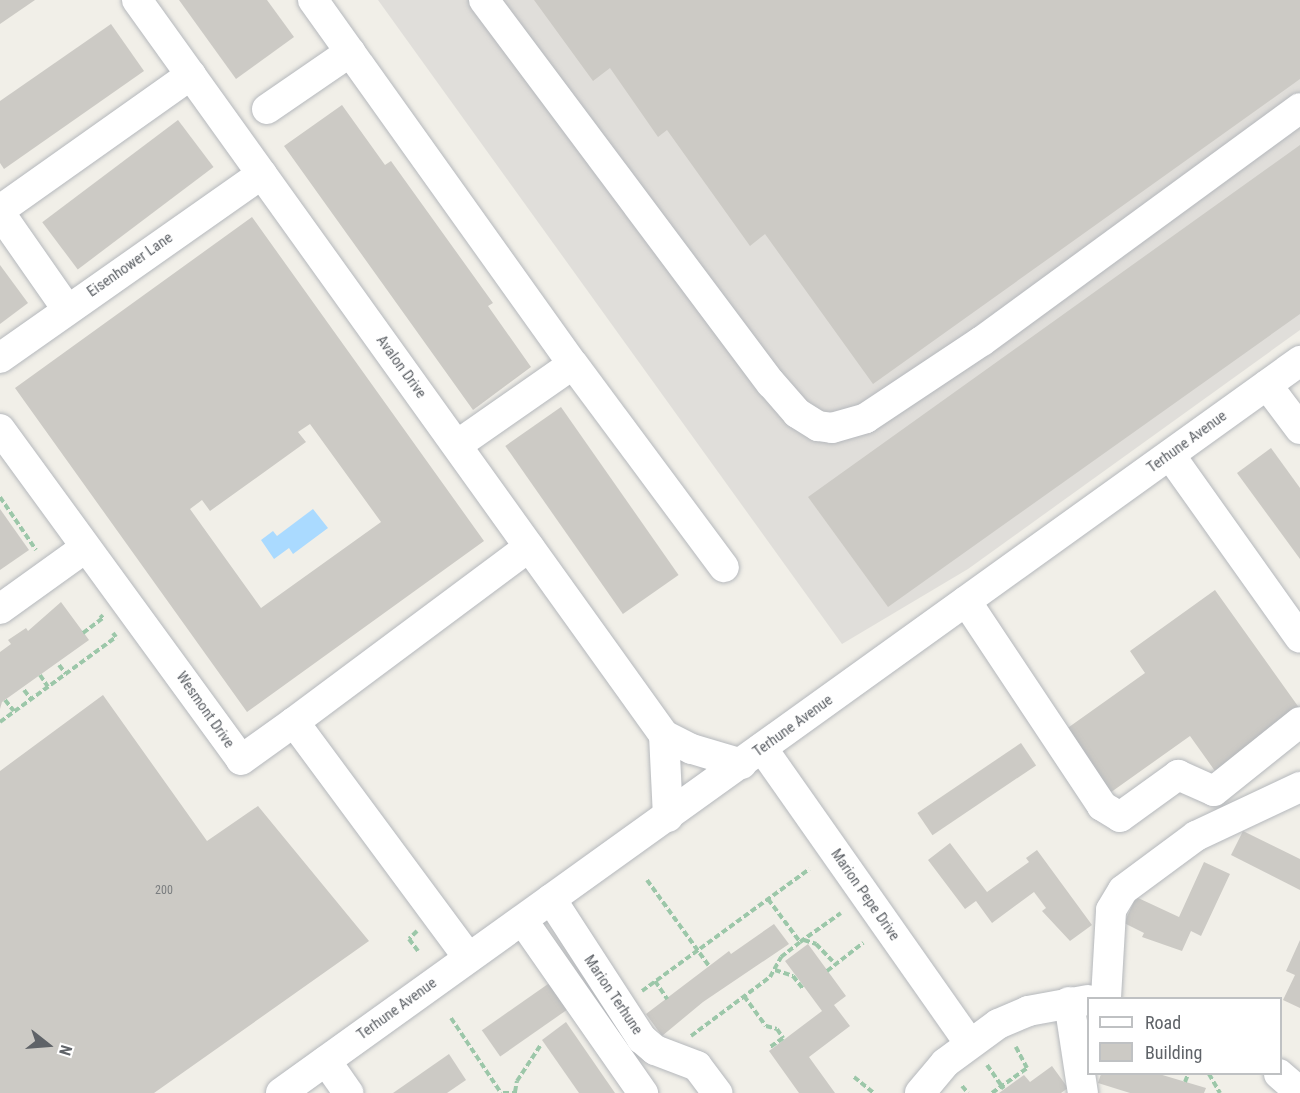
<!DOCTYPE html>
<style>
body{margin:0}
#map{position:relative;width:1300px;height:1093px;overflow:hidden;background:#f1efe8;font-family:"Roboto Condensed",sans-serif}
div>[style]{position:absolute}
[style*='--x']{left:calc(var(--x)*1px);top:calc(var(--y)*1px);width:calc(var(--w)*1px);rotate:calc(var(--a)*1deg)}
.industrial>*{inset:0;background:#e0deda}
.water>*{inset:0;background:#aadaff}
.building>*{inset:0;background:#cccac5;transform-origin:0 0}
.path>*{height:4px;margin-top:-2px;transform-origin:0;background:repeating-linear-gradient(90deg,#9cc7a9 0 6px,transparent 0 9px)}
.roads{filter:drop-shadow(0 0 2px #b5b8bc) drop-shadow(0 0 2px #b5b8bc)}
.minor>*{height:30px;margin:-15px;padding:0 15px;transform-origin:15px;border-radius:15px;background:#fff}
span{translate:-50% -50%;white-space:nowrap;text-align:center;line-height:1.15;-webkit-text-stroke:4.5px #fff;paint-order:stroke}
.number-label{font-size:12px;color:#7a7d7f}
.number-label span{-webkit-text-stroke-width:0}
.street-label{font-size:15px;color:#5f6368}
.legend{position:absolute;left:1087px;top:997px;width:195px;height:78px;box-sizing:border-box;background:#fff;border:2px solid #bfc1c3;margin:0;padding:8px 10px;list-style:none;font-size:18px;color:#5f6368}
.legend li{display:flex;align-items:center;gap:12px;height:30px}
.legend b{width:30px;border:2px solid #bfc1c3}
.north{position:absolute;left:18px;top:1015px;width:60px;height:60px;-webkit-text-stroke:4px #fff;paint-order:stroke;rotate:107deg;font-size:16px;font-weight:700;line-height:24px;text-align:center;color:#5f6368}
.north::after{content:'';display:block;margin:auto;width:21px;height:27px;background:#5f6368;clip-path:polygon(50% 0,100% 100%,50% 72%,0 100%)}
</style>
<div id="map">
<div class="industrial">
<div style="clip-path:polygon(378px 0,1300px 0,1300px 330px,968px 569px,842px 644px)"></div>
</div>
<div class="water">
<div style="clip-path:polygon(313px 509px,328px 528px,293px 554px,289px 548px,274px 559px,261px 540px,273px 531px,277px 536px)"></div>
</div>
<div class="building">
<div style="clip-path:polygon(0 0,35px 0,0 24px)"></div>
<div style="clip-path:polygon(179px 0,267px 0,294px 37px,236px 79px)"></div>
<div style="clip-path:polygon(534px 0,1300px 0,1300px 79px,873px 384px,765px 234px,750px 246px,667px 130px,658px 137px,610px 68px,593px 81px)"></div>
<div style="clip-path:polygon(111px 24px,144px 71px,4px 169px,0 163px,0 101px)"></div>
<div style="clip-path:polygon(342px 105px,385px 165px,391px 161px,493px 303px,488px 306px,531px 367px,473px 410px,284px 146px)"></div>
<div style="left:178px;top:120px;width:59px;height:170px;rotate:53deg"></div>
<div style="clip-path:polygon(1300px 145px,1300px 314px,888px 607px,808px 497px)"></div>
<div style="clip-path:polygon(evenodd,252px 217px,484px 541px,247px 712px,15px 388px,252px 217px,310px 424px,381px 522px,261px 608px,190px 509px,202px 500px,210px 511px,306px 442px,298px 432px,310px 424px)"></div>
<div style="clip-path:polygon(0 265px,28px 303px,0 324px)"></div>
<div style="left:561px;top:407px;width:205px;height:68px;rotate:55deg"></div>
<div style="clip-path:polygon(1271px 448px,1300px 488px,1300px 559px,1237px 473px)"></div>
<div style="clip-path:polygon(0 509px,29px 550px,0 570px)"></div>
<div style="clip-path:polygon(1215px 590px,1300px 709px,1215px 771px,1190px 736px,1107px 795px,1062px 732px,1145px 673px,1130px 651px)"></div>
<div style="clip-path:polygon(61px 602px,89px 640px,2px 702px,0 709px,0 652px,11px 644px,8px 640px,26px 628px,28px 631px)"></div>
<div style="clip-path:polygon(103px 695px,207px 841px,258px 806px,369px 941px,154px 1093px,0 1093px,0 771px)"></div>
<div style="left:1021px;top:743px;width:27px;height:125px;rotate:56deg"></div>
<div style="clip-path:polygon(1243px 831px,1300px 859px,1300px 890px,1231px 855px)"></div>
<div style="clip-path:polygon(950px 843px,987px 892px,1029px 862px,1026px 858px,1037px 850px,1092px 925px,1070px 941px,1042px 911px,1046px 908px,1034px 892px,992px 923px,976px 901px,965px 909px,928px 860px)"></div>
<div style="clip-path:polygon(1204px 862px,1230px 874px,1201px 936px,1191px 931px,1182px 951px,1142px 937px,1144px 933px,1124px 923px,1136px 897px,1179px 917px)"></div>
<div style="clip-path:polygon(774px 924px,789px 944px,703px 1002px,662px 1036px,646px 1014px,729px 951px,731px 954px)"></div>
<div style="clip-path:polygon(1300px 940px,1300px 1008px,1283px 1000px,1295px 975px,1286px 971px)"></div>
<div style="clip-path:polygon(808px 944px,846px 996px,834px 1005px,850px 1026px,809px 1057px,835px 1093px,799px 1093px,769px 1051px,822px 1011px,785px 961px)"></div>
<div style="left:558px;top:977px;width:32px;height:93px;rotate:55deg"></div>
<div style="clip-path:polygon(566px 1022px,615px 1093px,579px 1093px,542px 1040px)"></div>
<div style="clip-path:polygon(449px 1054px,466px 1080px,447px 1093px,393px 1093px)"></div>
<div style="clip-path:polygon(1052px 1066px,1068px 1088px,1061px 1093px,999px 1093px,1024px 1075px,1030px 1082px)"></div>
<div style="clip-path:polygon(1101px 1074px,1159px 1074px,1206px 1088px,1204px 1093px,1130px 1093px,1098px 1083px)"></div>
</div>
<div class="path">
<div style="--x:0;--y:497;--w:64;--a:55.8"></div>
<div style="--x:83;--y:633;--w:25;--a:-37"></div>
<div style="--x:103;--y:618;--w:4;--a:-135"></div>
<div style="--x:59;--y:665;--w:11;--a:52"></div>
<div style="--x:40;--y:675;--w:14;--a:56"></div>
<div style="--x:24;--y:690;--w:11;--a:52"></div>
<div style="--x:5;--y:700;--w:14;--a:51"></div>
<div style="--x:0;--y:722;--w:144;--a:-36.2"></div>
<div style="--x:116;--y:637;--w:5;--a:-127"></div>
<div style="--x:647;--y:880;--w:106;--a:54.2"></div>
<div style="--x:768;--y:899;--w:54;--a:53.3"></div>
<div style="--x:800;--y:942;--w:50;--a:-35.3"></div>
<div style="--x:417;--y:931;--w:11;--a:135"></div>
<div style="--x:409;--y:939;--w:15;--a:53"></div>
<div style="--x:804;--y:940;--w:13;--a:18"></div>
<div style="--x:816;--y:944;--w:28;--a:46"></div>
<div style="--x:775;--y:970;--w:19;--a:18"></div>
<div style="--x:793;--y:976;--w:16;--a:52"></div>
<div style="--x:827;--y:971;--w:46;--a:-37.9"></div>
<div style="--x:655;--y:981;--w:22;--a:56"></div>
<div style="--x:642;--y:991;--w:207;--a:-36.1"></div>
<div style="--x:744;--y:996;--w:37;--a:54"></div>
<div style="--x:766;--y:1026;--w:11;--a:15"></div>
<div style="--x:777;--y:1029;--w:11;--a:56"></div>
<div style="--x:783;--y:1038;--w:16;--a:145"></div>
<div style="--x:451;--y:1018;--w:90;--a:56.3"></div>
<div style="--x:691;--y:1036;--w:99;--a:-36.8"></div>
<div style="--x:770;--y:977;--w:23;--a:-61"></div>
<div style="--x:781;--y:957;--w:24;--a:-38"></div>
<div style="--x:987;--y:1065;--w:29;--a:55"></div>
<div style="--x:1209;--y:1074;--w:22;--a:60"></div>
<div style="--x:854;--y:1077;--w:26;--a:39"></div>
<div style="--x:1185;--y:1082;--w:9;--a:-69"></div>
<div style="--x:962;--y:1086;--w:9;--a:49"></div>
<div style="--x:515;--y:1092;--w:11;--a:-80"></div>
<div style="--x:517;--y:1081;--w:42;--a:-56.7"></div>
<div style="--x:503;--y:1093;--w:14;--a:0"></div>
<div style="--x:992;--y:1093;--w:43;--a:-35.5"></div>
<div style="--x:1027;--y:1068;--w:24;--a:-118"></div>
</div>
<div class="roads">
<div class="minor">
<div style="--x:137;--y:0;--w:904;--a:54.36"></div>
<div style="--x:664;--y:735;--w:31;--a:27"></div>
<div style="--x:692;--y:749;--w:52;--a:16.7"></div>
<div style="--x:313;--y:0;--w:447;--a:54.5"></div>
<div style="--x:484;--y:0;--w:479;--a:53.2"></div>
<div style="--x:771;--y:383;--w:40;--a:49"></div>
<div style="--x:797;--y:413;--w:25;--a:32"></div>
<div style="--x:818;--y:426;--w:14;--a:8"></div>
<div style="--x:832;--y:428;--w:35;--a:-16"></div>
<div style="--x:866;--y:418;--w:139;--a:-33.6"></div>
<div style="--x:982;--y:341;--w:394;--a:-36.2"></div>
<div style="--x:267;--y:109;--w:101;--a:-34.5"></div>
<div style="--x:0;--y:210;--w:234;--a:-35.3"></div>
<div style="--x:0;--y:213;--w:117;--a:55.1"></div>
<div style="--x:0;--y:358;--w:320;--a:-35.1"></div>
<div style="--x:1267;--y:385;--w:55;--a:53.1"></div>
<div style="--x:0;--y:429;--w:409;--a:53.9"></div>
<div style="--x:241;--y:760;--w:65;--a:-35.6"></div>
<div style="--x:294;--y:722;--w:292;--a:53.5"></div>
<div style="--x:457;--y:445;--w:141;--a:-34.9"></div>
<div style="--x:573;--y:364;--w:253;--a:53.4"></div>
<div style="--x:1170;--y:455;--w:224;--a:54.6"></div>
<div style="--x:966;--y:601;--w:246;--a:56.4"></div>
<div style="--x:1102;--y:806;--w:21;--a:31"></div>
<div style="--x:1120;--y:817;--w:72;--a:-35.9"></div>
<div style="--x:1178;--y:775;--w:39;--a:24"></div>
<div style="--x:1214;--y:791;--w:110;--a:-38.7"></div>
<div style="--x:0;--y:609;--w:105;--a:-35.7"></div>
<div style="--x:294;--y:722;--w:293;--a:-36.7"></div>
<div style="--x:664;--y:735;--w:82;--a:87.2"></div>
<div style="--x:762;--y:748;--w:360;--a:54.9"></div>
<div style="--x:551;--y:899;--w:167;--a:57"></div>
<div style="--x:642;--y:1039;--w:17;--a:40"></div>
<div style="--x:655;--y:1050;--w:45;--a:20.9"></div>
<div style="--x:697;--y:1066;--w:34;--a:53"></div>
<div style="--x:523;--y:921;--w:210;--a:55.1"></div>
<div style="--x:1106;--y:998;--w:88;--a:-86.7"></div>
<div style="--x:1111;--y:910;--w:23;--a:-59"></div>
<div style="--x:1123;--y:890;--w:91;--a:-36.5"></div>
<div style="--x:1196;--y:836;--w:115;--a:-25.2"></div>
<div style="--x:1069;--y:1002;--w:92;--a:81.3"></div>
<div style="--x:326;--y:1061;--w:39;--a:55"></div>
<div style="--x:1279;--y:1074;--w:28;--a:41"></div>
<div style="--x:281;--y:1093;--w:1255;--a:-35.69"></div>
<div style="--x:920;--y:1093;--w:39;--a:-50"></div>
<div style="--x:945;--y:1063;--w:66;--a:-36.3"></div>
<div style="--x:998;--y:1024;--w:33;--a:-23"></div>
<div style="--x:1028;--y:1011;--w:61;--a:-10.4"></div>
</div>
</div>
<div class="number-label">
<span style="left:164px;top:891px">200</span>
</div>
<div class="street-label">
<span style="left:130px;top:265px;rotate:-35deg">Eisenhower Lane</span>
<span style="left:401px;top:367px;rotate:54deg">Avalon Drive</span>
<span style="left:1187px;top:442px;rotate:-36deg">Terhune Avenue</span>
<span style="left:205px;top:710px;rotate:55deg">Wesmont Drive</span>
<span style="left:793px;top:726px;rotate:-36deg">Terhune Avenue</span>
<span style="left:865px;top:895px;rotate:55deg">Marion Pepe Drive</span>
<span style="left:613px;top:995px;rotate:56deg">Marion Terhune</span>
<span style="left:397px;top:1009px;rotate:-36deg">Terhune Avenue</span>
</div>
<ul class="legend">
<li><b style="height:8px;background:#fff"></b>Road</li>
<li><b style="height:16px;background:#cccac5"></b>Building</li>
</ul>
<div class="north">N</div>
</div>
